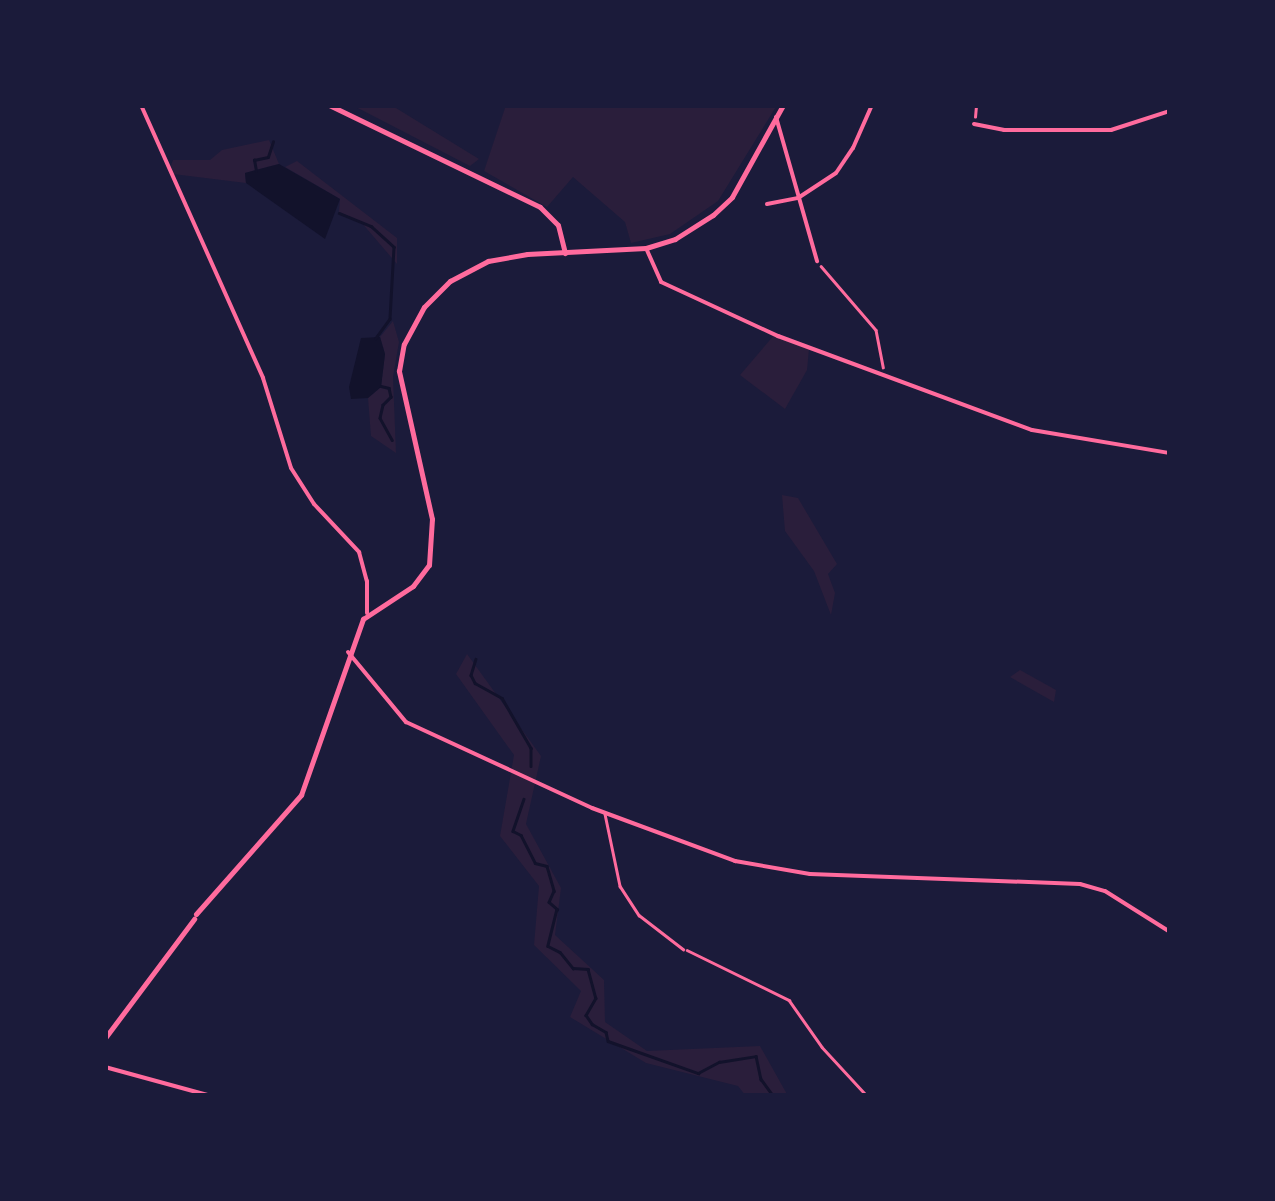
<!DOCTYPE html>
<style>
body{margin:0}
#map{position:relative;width:1275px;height:1201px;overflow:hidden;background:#1b1b3a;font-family:"Sofia Sans Condensed",sans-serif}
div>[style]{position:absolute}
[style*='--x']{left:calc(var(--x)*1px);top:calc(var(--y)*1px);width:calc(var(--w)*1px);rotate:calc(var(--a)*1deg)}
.green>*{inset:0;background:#2a1e3b}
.water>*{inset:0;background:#12122b}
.stream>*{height:2.5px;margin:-1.25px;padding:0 1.25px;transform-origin:1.25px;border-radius:1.25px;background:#12122b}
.path>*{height:2.5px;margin:-1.25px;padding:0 1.25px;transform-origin:1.25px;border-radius:1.25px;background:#ff6b9d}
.service>*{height:2.5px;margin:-1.25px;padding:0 1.25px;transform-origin:1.25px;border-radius:1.25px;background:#ff6b9d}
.minor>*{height:4px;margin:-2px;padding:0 2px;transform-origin:2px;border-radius:2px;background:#ff6b9d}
.tertiary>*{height:5px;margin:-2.5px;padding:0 2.5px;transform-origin:2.5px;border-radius:2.5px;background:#ff6b9d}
span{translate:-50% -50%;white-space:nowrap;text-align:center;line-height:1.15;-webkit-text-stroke:10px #1b1b3a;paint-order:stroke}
.frame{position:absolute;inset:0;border:108px solid #1b1b3a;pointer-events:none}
</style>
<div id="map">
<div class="green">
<div style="clip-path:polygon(352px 105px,391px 105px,479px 159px,470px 166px)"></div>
<div style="clip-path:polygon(506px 105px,777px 105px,718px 201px,670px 234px,631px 243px,625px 222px,573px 177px,547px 207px,484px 171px)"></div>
<div style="clip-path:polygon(269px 140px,279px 164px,245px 173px,246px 183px,173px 174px,171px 165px,173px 160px,210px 160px,222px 150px)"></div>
<div style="clip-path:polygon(297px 161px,397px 238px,397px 264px,361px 222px,339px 212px,340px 199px,285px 167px)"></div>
<div style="clip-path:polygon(393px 321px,399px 342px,393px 377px,396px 453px,371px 436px,368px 398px,381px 387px,385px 354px,380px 337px)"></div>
<div style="clip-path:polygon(775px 334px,809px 349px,807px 370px,785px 409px,740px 375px)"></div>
<div style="clip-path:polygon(782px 495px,798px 498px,837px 564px,828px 574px,835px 593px,831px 615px,814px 571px,785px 531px)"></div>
<div style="clip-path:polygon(467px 654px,541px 756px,526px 824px,561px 888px,555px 935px,604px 980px,605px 1022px,647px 1051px,760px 1046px,788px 1096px,746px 1096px,738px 1086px,646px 1063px,570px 1017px,581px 991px,534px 945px,539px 886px,500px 836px,514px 755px,456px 674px)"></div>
<div style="clip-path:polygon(1020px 670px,1056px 690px,1054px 702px,1010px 677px)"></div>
</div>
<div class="water">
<div style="clip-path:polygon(279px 164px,340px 199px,325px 239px,246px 183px,245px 173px)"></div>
<div style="clip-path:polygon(380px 337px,385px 354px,381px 387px,368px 398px,351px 399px,349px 387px,361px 338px)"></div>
</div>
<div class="stream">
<div style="--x:256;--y:171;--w:11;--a:-100"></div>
<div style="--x:254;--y:160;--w:14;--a:-12"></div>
<div style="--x:268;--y:157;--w:16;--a:-72"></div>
<div style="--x:339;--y:213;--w:35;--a:22"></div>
<div style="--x:371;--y:226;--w:31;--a:42"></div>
<div style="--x:394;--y:247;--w:72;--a:93.2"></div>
<div style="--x:390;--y:319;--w:24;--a:126"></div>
<div style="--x:381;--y:386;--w:8;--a:14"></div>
<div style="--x:389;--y:388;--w:9;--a:77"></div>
<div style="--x:391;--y:397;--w:11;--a:135"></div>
<div style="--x:383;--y:405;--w:13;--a:103"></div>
<div style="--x:380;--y:418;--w:25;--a:61"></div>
<div style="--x:476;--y:659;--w:17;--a:107"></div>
<div style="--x:471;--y:675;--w:9;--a:63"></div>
<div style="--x:475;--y:683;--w:31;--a:29"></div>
<div style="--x:502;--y:698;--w:58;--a:59.9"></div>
<div style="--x:531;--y:748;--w:18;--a:90"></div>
<div style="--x:524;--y:799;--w:34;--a:109"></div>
<div style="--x:513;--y:831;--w:9;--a:27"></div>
<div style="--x:521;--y:835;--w:31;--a:63"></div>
<div style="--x:535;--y:863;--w:12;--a:14"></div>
<div style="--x:547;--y:866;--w:26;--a:74"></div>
<div style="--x:554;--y:891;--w:12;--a:114"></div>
<div style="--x:549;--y:902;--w:11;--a:41"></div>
<div style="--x:557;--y:909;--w:38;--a:104"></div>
<div style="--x:548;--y:946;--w:13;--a:27"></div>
<div style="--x:560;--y:952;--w:21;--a:51"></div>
<div style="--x:573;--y:968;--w:15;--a:4"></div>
<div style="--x:588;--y:969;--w:30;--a:75"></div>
<div style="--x:596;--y:998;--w:20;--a:120"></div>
<div style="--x:586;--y:1015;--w:11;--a:56"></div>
<div style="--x:592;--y:1024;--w:16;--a:30"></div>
<div style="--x:606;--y:1032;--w:9;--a:77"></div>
<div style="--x:608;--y:1041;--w:96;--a:19.6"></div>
<div style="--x:698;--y:1073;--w:24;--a:-28"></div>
<div style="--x:719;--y:1062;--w:37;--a:-9"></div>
<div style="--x:756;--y:1056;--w:24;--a:78"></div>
<div style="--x:761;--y:1079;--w:19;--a:54"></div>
<div style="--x:772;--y:1094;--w:8;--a:14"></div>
</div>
<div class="path">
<div style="--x:975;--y:117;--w:12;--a:-85"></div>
<div style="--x:821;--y:266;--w:84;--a:49.3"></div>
<div style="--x:876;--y:330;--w:38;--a:79"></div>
<div style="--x:687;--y:950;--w:114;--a:26.1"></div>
<div style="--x:789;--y:1000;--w:57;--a:54.9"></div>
<div style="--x:822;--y:1047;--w:67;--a:47.4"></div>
</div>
<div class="service">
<div style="--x:605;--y:814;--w:74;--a:78.2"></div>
<div style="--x:620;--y:886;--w:35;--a:57"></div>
<div style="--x:639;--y:915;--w:56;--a:37.7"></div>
</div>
<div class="minor">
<div style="--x:141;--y:105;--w:299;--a:65.9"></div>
<div style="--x:263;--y:378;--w:94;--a:72.7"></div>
<div style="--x:291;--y:468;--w:43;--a:57.4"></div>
<div style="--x:314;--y:504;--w:66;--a:46.8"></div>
<div style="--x:359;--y:552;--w:30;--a:75"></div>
<div style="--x:367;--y:581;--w:32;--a:90"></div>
<div style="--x:776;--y:117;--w:150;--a:74.1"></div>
<div style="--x:974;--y:124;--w:31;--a:11"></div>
<div style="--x:1004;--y:130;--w:107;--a:0"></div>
<div style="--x:1111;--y:130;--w:62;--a:-17.9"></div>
<div style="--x:767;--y:204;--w:32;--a:-11"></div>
<div style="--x:798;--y:198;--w:45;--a:-33.3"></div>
<div style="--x:836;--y:173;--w:30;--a:-56"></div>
<div style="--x:853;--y:148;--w:47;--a:-66.2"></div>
<div style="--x:646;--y:248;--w:37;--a:66"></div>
<div style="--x:661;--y:282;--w:129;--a:24.8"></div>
<div style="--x:778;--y:336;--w:271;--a:20.3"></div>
<div style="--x:1032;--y:430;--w:140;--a:9.5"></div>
<div style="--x:348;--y:652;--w:91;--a:50.4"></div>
<div style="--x:406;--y:722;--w:205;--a:24.8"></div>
<div style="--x:592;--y:808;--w:153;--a:20.3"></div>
<div style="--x:735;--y:861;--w:76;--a:9.8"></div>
<div style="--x:810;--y:874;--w:270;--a:2.1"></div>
<div style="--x:1080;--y:884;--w:26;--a:16"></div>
<div style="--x:1105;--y:891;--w:77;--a:32.2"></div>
<div style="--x:105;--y:1067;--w:110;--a:15.3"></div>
</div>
<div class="tertiary">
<div style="--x:329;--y:105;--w:234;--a:25.8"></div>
<div style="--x:540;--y:207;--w:25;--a:45"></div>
<div style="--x:558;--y:225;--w:29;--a:76"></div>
<div style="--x:196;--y:914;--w:159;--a:-48.6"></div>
<div style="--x:301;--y:795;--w:187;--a:-70.6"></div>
<div style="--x:363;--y:619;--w:60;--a:-33.4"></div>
<div style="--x:413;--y:586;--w:26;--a:-53"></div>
<div style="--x:429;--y:565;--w:46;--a:-86.3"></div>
<div style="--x:432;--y:519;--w:152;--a:-102.6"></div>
<div style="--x:399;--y:371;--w:27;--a:-80"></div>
<div style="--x:404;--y:344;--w:42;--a:-61.6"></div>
<div style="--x:424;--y:307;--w:37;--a:-45"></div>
<div style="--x:450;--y:281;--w:43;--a:-27.8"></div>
<div style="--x:488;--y:261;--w:40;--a:-10"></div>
<div style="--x:527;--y:254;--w:119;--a:-2.9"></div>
<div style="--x:646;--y:248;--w:30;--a:-17"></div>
<div style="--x:675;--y:239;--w:45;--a:-32.3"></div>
<div style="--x:713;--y:215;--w:26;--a:-43"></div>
<div style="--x:732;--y:197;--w:105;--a:-61"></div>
<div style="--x:105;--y:1038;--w:149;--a:-53.2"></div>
</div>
<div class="frame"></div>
</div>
